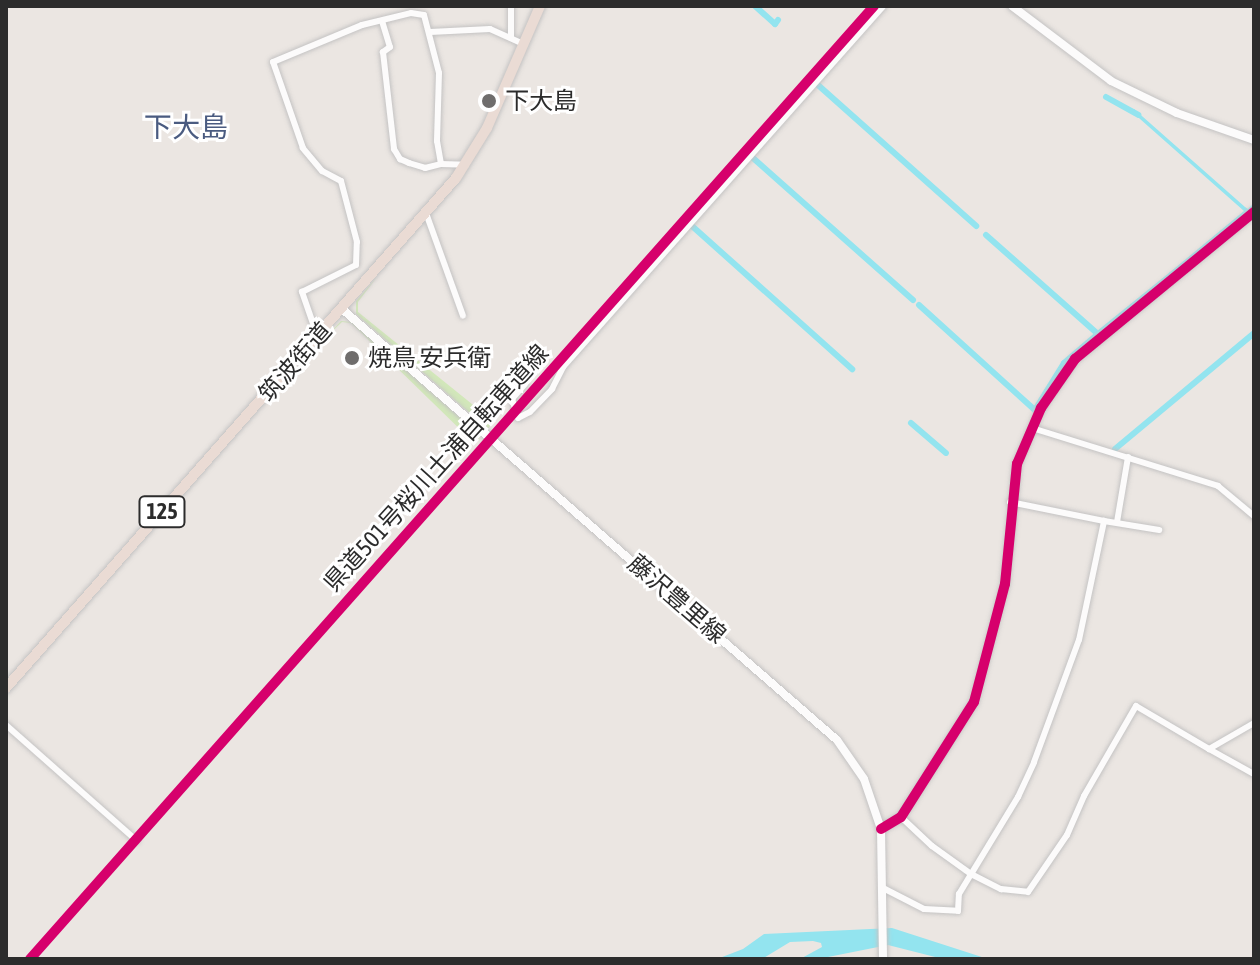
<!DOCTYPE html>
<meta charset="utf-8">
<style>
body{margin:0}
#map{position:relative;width:1260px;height:965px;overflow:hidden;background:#ebe6e2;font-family:"Asap Condensed","Noto Sans JP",sans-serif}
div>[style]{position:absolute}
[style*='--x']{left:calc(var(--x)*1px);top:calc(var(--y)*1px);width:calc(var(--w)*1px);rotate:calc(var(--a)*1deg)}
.green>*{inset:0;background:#d2e7ba}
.water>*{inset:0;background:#93e4ef}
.canal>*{height:6px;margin:-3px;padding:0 3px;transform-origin:3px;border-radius:3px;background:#93e4ef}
.roads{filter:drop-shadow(0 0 2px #c4c3c3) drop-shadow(0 0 2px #c4c3c3)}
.street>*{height:6px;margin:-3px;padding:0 3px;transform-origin:3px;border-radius:3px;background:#fcfbfb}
.secondary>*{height:8px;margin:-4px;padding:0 4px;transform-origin:4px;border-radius:4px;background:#fcfbfb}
.highway>*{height:10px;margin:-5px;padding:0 5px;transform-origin:5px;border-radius:5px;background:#eadbd4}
.cycleway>*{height:10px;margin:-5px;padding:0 5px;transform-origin:5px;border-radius:5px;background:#d6006c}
.dots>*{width:22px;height:22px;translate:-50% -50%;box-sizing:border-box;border:4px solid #fff;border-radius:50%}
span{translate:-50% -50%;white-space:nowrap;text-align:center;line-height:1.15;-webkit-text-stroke:6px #fff;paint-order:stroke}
.shield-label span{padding:2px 6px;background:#fff;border:2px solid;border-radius:6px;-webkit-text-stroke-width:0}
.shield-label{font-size:22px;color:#2c2c2c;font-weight:700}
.poi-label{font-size:24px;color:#2c2c2c}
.left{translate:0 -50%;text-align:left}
.street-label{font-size:24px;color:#2c2c2c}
.quarter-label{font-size:28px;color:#4a5b80}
.frame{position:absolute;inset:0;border:8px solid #2c2c2c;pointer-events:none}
</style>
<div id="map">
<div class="green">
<div style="clip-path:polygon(377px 277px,358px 302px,358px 312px,493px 421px,488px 429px,356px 314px,356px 301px)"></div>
<div style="clip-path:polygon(341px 321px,351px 322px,481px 436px,478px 440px,471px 440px,351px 323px,342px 322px,326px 337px)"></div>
</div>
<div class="water">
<div style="clip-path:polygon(1134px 109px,1245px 207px,1248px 209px,1254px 203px,1248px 213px,1172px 276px,1169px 273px,1244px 211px,1131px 111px)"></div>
<div style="clip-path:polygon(892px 928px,988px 959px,943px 959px,888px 945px,818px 959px,800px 959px,822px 947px,821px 943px,813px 941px,790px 942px,762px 959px,717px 959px,743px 949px,764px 934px)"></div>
</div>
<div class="canal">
<div style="--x:755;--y:6;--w:27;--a:42"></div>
<div style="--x:775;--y:24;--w:5;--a:-53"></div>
<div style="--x:818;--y:85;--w:212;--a:41.7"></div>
<div style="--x:1106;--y:97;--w:37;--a:29"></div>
<div style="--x:753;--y:158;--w:214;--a:41.6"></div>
<div style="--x:692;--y:226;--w:215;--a:41.8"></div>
<div style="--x:986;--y:235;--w:149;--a:41.5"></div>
<div style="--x:1098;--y:334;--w:94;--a:-38.9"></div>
<div style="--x:919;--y:305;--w:156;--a:42.2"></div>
<div style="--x:1035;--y:410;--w:55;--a:-58.3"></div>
<div style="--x:1064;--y:363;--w:45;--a:-40.5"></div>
<div style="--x:911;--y:423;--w:46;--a:40.6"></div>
<div style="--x:1115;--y:449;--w:181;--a:-39.8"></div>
</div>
<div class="roads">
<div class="street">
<div style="--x:382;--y:21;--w:27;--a:73"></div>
<div style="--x:390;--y:47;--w:9;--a:144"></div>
<div style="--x:383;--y:52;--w:98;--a:83.5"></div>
<div style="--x:394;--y:149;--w:12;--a:59"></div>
<div style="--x:400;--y:159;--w:10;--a:24"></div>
<div style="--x:409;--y:163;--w:17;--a:17"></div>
<div style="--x:425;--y:168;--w:16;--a:-14"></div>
<div style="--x:430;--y:32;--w:60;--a:-2.9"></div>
<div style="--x:490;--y:29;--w:36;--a:24"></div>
<div style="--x:511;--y:38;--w:32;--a:-90"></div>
<div style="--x:426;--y:213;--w:109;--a:70.2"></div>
<div style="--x:317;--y:335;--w:46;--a:-109.2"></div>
<div style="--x:302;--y:292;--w:60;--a:-26.6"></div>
<div style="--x:356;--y:265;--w:23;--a:-88"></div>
<div style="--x:357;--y:242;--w:63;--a:-104.7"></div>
<div style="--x:341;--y:181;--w:21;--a:-152"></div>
<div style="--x:322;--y:171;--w:30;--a:-130"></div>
<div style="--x:303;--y:148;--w:91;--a:-109.2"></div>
<div style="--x:273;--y:62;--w:96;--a:-22.6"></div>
<div style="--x:362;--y:25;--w:50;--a:-13.8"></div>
<div style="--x:411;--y:13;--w:13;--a:9"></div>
<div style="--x:424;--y:15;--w:60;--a:75.5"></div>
<div style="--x:439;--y:73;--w:68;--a:91.7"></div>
<div style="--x:437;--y:141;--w:23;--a:80"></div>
<div style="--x:441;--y:164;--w:25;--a:2"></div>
<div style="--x:525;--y:384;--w:20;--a:131"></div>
<div style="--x:512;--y:399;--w:20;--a:72"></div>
<div style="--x:518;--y:418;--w:13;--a:-27"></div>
<div style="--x:530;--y:412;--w:32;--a:-46"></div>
<div style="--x:552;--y:389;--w:25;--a:-63"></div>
<div style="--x:563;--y:367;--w:483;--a:-48.4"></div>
<div style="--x:1032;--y:428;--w:195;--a:17.3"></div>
<div style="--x:1218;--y:486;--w:47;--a:39.8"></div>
<div style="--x:1010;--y:502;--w:96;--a:11.4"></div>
<div style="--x:1117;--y:522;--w:66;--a:-80.4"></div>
<div style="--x:1254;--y:723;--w:52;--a:150"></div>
<div style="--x:1209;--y:749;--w:51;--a:29.1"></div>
<div style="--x:6;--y:725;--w:174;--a:41.5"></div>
<div style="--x:901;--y:817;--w:42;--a:43.1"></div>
<div style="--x:932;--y:846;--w:48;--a:35.7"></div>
<div style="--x:971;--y:874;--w:34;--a:27"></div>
<div style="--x:1001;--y:889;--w:27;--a:6"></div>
<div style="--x:1028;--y:892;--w:69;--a:-55.6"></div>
<div style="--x:1067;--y:835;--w:43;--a:-66.4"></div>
<div style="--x:1084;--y:796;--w:104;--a:-60"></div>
<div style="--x:1136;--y:706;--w:85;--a:30.5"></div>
<div style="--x:883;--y:888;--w:46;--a:27.1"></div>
<div style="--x:924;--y:909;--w:34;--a:3"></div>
<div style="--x:958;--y:911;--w:17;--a:-87"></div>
<div style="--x:959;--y:894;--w:114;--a:-58.7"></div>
<div style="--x:1018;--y:797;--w:38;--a:-65"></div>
<div style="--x:1034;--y:762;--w:130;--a:-69.8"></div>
<div style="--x:1079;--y:640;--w:122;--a:-78.1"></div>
<div style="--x:1104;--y:521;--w:56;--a:9.3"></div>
</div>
<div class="secondary">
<div style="--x:1012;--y:6;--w:124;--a:37.1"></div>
<div style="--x:1111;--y:81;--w:73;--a:25.9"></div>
<div style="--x:1177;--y:113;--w:82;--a:19.3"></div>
<div style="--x:342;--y:309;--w:656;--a:41.05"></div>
<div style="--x:837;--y:740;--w:47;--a:55.3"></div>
<div style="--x:864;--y:779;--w:53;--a:71.2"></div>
<div style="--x:881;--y:829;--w:130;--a:89.1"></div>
<div style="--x:881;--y:829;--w:23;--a:-31"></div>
<div style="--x:901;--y:817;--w:136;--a:-57.6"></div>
<div style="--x:974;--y:702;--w:122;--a:-75.3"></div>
<div style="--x:1005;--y:584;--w:121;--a:-84.3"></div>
<div style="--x:1017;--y:464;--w:61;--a:-66.8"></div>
<div style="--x:1041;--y:408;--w:60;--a:-55.2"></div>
<div style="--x:1075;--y:359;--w:232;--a:-39.4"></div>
</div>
<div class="highway">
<div style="--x:6;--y:688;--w:680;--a:-48.58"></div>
<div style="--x:456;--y:178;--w:59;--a:-58.2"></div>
<div style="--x:487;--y:128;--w:133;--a:-66.5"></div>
</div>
</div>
<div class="cycleway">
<div style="--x:881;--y:829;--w:23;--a:-31"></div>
<div style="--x:901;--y:817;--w:136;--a:-57.6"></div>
<div style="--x:974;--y:702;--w:122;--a:-75.3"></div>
<div style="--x:1005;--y:584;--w:121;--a:-84.3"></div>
<div style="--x:1017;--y:464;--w:61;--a:-66.8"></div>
<div style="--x:1041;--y:408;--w:60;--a:-55.2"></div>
<div style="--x:1075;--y:359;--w:232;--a:-39.4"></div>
<div style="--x:30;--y:959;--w:1273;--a:-48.47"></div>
</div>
<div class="dots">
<div style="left:489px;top:101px;background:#6f6d6c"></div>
<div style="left:352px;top:358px;background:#6f6d6c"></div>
</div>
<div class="shield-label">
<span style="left:162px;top:512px">125</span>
</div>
<div class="poi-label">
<span class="left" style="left:505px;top:101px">下大島</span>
<span class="left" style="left:368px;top:358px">焼鳥 安兵衛</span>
</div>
<div class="street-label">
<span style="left:295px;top:362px;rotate:-49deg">筑波街道</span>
<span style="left:436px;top:468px;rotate:-48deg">県道501号桜川土浦自転車道線</span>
<span style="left:677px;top:599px;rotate:41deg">藤沢豊里線</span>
</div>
<div class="quarter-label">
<span style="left:186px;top:127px">下大島</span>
</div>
<div class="frame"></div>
</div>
